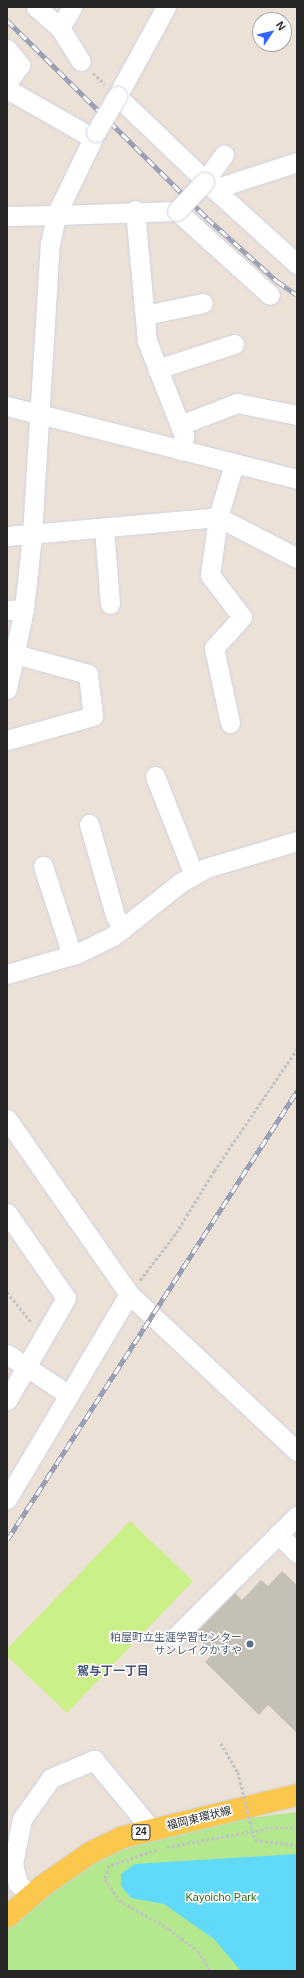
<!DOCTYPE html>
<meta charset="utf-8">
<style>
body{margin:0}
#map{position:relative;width:304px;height:1978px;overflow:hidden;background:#ece1d7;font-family:Arial,"Noto Sans JP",sans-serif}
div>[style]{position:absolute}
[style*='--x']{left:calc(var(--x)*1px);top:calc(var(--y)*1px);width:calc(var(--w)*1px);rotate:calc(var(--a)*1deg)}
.green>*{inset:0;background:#b3e88e}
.pitch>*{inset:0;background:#cbf089}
.water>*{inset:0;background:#60daf8}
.building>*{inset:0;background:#c5c0b6}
.path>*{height:2.5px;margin-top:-1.25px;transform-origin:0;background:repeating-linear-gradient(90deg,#c3c3c3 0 3px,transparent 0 5px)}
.roads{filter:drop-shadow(0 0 1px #ccd2e2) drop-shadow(0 0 1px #ccd2e2)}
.minor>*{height:19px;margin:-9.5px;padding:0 9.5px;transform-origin:9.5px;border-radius:9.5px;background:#fff}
.major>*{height:22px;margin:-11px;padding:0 11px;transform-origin:11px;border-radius:11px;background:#fbc74c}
.rail>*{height:4.5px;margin-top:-2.25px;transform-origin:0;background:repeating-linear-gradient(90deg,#fff 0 9px,#9a9fb4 0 18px);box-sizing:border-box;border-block:1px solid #9a9fb4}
.path-bridge>*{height:2.5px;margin-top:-1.25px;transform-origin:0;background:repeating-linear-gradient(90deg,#c3c3c3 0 3px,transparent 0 5px)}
.bridges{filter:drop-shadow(0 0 1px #ccd2e2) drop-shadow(0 0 1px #ccd2e2)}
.minor-bridge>*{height:19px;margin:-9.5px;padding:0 9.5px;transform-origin:9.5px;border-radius:9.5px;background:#fff}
.dots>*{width:11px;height:11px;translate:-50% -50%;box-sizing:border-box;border:2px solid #fff;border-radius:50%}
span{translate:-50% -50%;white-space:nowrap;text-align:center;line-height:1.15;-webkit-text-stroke:3px #fff;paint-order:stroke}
.shield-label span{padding:1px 3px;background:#fff;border:1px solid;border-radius:3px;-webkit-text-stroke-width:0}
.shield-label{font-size:10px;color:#272727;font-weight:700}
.service-label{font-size:11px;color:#4e5e75}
.right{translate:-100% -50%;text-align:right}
.street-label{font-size:11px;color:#272727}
.park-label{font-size:11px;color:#2b6813}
.neighbourhood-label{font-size:12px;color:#45527b;font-weight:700}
.frame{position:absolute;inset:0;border:8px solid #272727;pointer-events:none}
.north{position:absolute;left:252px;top:12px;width:40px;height:40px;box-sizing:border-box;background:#fff;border:1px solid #a9a9a9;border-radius:50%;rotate:55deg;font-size:11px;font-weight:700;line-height:16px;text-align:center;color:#272727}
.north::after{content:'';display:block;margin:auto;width:14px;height:18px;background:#3165ff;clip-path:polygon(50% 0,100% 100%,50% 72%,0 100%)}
</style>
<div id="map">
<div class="green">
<div style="clip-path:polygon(297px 1812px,297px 1971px,7px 1971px,7px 1926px,46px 1893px,121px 1847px,188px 1826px)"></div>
</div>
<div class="pitch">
<div style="clip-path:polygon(130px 1521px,193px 1581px,67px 1713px,7px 1656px,7px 1649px)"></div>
</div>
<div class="water">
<div style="clip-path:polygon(297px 1854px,297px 1971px,241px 1971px,214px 1939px,164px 1904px,131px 1898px,121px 1886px,121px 1874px,135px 1864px)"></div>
</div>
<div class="building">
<div style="clip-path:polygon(282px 1571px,297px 1585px,297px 1733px,268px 1705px,259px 1715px,205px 1662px,213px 1653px,194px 1635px,235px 1593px,242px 1600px,261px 1580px,268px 1586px)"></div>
</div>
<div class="path">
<div style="--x:93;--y:73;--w:16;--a:43"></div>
<div style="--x:140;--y:1280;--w:59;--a:-52.5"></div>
<div style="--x:176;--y:1233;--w:73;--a:-58.5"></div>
<div style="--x:214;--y:1171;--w:148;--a:-55.8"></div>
<div style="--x:7;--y:1292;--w:40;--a:51"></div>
<div style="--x:221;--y:1743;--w:34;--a:60"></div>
<div style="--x:255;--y:1840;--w:42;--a:6.8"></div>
<div style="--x:167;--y:1847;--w:105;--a:-10.5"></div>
<div style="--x:270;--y:1828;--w:27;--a:0"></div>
<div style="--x:157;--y:1850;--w:51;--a:161.6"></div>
<div style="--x:109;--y:1866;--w:14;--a:107"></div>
<div style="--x:105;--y:1879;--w:25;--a:56"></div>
<div style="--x:119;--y:1900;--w:58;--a:30.1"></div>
<div style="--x:169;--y:1929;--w:36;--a:37"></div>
<div style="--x:198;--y:1951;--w:24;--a:57"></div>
</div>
<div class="roads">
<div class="minor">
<div style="--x:36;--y:7;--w:32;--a:41"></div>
<div style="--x:60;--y:28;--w:39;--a:58"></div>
<div style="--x:166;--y:7;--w:102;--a:118.8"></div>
<div style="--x:117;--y:96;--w:134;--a:43.8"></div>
<div style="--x:214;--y:189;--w:87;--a:-18"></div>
<div style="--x:60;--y:28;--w:24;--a:-60"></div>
<div style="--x:7;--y:49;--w:21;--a:51"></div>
<div style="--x:20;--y:65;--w:22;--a:126"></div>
<div style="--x:7;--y:89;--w:99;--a:29.7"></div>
<div style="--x:204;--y:182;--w:34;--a:-54"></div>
<div style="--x:214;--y:189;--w:112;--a:42.1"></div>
<div style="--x:135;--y:210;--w:132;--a:84.8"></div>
<div style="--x:147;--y:341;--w:102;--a:68.7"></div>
<div style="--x:184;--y:436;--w:15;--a:101"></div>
<div style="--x:7;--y:216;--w:49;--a:-1.2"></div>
<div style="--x:56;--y:215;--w:92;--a:-64.3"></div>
<div style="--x:145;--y:315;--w:59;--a:-11.7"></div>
<div style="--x:157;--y:369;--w:81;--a:-18"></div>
<div style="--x:7;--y:406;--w:299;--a:14.1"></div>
<div style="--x:180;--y:425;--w:61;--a:-21.1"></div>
<div style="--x:237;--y:403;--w:61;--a:11.3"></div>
<div style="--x:104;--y:528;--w:76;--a:85.5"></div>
<div style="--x:7;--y:536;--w:212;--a:-5.1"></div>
<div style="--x:218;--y:517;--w:89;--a:27.4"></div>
<div style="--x:7;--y:610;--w:17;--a:-3"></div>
<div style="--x:7;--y:689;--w:82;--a:-78"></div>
<div style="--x:24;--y:609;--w:74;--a:-83.8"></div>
<div style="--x:32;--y:535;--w:292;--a:-86.5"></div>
<div style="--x:50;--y:244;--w:30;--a:-78"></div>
<div style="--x:56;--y:215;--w:121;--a:-1.9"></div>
<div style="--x:177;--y:211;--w:125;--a:42.1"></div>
<div style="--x:230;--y:723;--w:77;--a:-102"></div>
<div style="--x:214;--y:648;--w:42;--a:-47.9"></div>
<div style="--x:242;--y:617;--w:53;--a:-127.3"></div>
<div style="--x:210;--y:575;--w:59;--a:-82.1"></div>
<div style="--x:218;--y:517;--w:55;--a:-73.2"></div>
<div style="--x:7;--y:740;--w:89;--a:-15.6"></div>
<div style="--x:93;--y:716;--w:42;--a:-96.8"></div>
<div style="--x:88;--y:674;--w:76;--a:-164.7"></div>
<div style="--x:155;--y:776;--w:106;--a:68.5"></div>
<div style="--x:89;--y:824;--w:95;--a:74.1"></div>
<div style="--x:115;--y:915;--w:16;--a:63"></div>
<div style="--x:43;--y:866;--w:94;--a:72"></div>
<div style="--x:7;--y:974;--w:72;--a:-16.2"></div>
<div style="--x:76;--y:954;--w:41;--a:-25.9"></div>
<div style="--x:113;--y:936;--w:85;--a:-38.3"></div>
<div style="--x:180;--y:883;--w:30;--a:-30"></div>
<div style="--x:206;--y:868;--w:95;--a:-16.5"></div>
<div style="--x:7;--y:1119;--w:213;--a:55.1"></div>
<div style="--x:129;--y:1294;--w:230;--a:43.1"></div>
<div style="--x:7;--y:1213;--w:103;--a:55.2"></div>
<div style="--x:66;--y:1298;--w:118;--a:120"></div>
<div style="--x:7;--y:1354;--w:74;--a:33.5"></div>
<div style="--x:7;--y:1499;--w:239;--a:-59.2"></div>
<div style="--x:278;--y:1534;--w:27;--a:45"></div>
<div style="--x:175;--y:1637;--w:172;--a:-44.8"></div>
<div style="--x:32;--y:1896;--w:18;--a:-139"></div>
<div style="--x:18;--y:1884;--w:21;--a:-104"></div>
<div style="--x:13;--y:1864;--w:46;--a:-78.7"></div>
<div style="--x:22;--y:1819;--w:50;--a:-54.7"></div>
<div style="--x:51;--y:1778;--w:47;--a:-22.7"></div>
<div style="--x:94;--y:1760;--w:91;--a:50.4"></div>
</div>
<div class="major">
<div style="--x:7;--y:1917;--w:49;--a:-40.9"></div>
<div style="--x:44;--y:1885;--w:56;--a:-34.8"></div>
<div style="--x:90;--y:1853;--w:37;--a:-26"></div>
<div style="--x:123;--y:1837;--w:179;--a:-13.6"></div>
</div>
</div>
<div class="rail">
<div style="--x:7;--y:20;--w:281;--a:44.7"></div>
<div style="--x:207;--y:218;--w:94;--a:42"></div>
<div style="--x:277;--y:281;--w:24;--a:35"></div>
<div style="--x:7;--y:1540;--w:535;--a:-57.14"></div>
</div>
<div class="path-bridge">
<div style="--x:238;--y:1772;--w:70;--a:76"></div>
</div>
<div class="bridges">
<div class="minor-bridge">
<div style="--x:96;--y:132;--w:42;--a:-59.7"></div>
<div style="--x:177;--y:211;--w:40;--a:-47"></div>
</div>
</div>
<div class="dots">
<div style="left:250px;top:1644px;background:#5c6f8a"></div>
</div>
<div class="shield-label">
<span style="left:141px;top:1832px">24</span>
</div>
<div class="service-label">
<span class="right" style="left:242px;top:1644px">粕屋町立生涯学習センター<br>サンレイクかすや</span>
</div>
<div class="street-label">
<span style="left:199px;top:1818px;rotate:-14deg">福岡東環状線</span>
</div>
<div class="park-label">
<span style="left:221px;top:1897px">Kayoicho Park</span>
</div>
<div class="neighbourhood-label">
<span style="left:113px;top:1672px">駕与丁一丁目</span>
</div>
<div class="frame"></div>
<div class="north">N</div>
</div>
